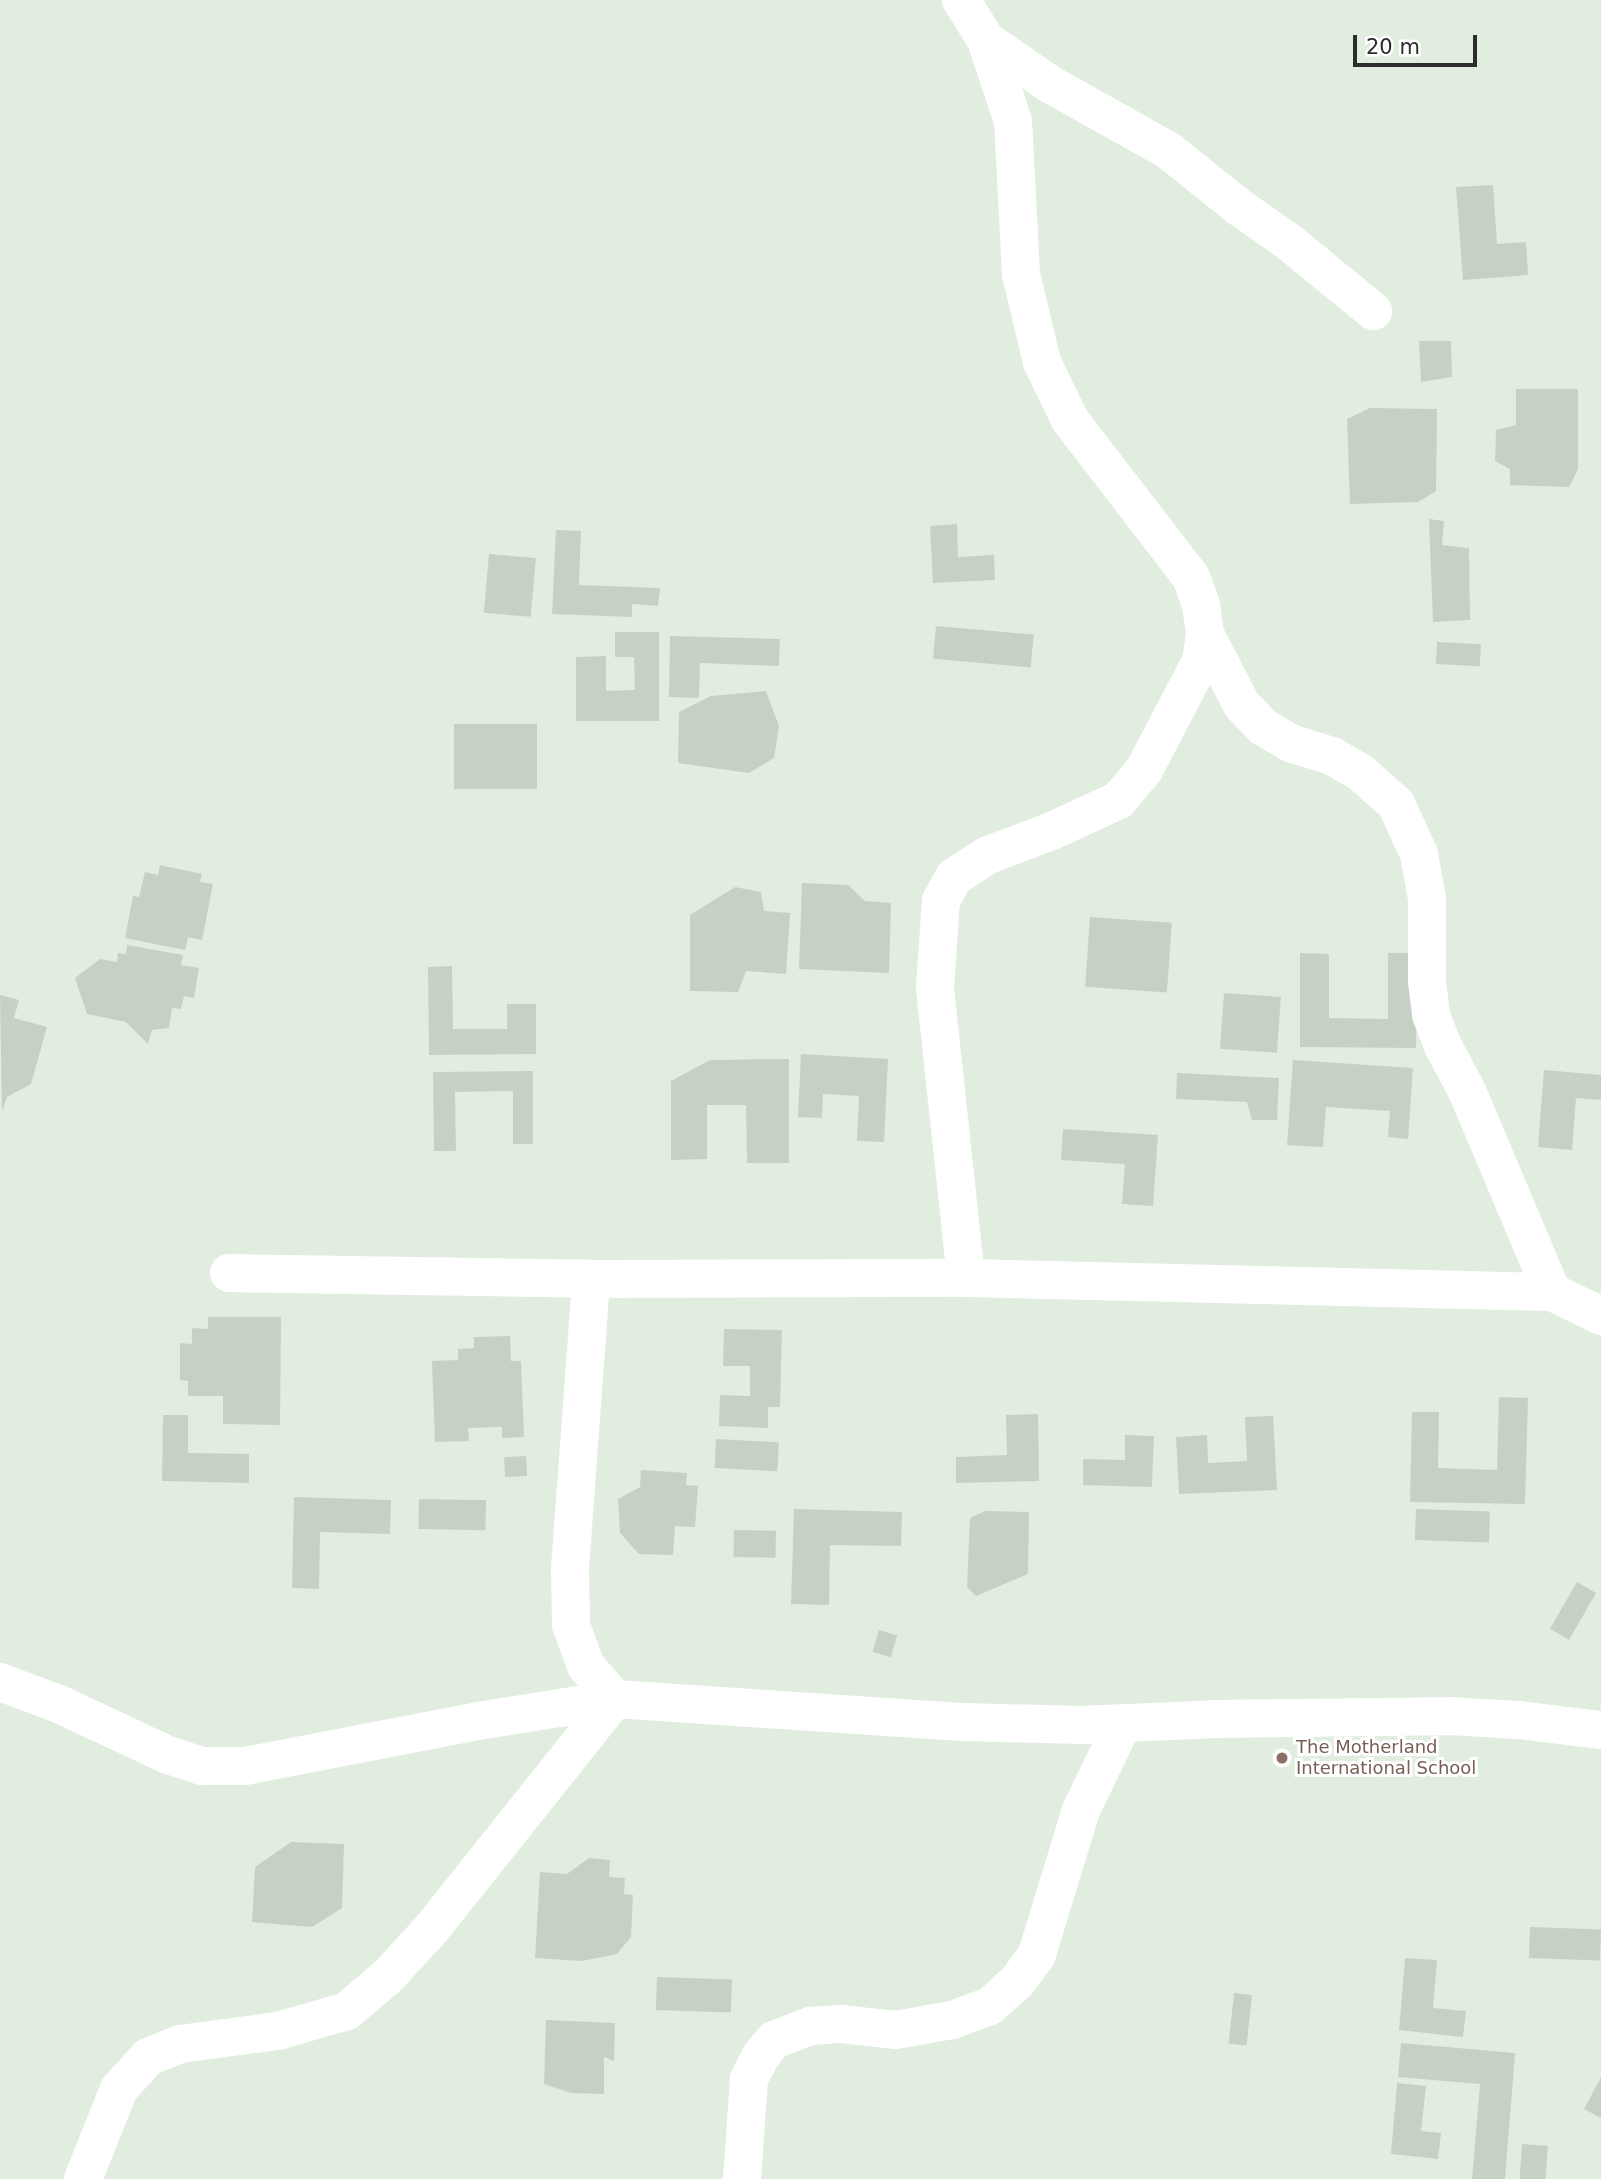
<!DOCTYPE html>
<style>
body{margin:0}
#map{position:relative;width:1601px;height:2179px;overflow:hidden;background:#e1eedf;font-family:"DejaVu Sans",sans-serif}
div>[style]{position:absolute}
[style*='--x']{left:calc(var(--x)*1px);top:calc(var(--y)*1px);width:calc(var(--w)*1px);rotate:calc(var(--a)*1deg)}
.building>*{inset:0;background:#c5d1c4;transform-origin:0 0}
.street>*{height:38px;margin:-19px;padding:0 19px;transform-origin:19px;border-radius:19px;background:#fff}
.dots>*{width:19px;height:19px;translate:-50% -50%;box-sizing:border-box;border:4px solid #fff;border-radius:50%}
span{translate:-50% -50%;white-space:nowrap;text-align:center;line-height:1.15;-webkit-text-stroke:6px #fff;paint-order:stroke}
.education-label{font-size:18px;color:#785e54}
.left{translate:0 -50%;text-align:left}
.scale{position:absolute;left:1353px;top:35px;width:124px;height:32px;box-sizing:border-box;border:4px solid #2c2c2c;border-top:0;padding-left:9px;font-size:21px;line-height:24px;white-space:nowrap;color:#2c2c2c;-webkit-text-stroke:5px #fff;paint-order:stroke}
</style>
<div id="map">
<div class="building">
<div style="clip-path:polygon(1493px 185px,1497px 244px,1526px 242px,1528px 275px,1463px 280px,1456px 187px)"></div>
<div style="clip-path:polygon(1419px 341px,1451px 341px,1452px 377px,1421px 382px)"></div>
<div style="clip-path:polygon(1516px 389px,1578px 389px,1578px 469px,1569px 487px,1510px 485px,1510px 469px,1495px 461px,1496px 430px,1516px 425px)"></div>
<div style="clip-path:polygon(1370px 408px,1437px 409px,1436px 491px,1418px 502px,1350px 504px,1347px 419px)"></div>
<div style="clip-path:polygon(1429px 519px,1444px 521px,1442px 545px,1469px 548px,1470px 620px,1433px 622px)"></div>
<div style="clip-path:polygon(957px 524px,958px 557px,994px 555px,995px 580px,933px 583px,930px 526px)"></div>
<div style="clip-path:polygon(556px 530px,581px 531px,579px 585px,660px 588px,658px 606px,632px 604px,632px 617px,552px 614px)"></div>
<div style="left:489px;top:554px;width:47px;height:59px;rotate:5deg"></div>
<div style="left:936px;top:626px;width:98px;height:33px;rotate:5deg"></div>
<div style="clip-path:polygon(615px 632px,659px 632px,659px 721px,576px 721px,576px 657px,606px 656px,606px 691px,635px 690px,634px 657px,615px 657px)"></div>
<div style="clip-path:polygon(670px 636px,780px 639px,779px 666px,700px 663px,699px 698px,669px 697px)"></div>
<div style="left:1437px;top:642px;width:44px;height:22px;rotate:3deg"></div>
<div style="clip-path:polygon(766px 691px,779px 726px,774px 758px,749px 773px,678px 763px,679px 712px,711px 696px)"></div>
<div style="left:537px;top:724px;width:65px;height:83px;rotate:90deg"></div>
<div style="clip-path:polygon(160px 865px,202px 874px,200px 882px,213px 884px,202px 940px,188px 937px,185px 950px,125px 938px,133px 896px,139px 897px,145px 872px,158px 875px)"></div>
<div style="clip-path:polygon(802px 883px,848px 885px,865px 901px,891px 903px,889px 973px,799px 969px)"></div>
<div style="clip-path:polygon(735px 887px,761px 892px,764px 911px,790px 913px,786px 974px,746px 971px,738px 992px,690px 991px,690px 915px)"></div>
<div style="left:1090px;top:917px;width:82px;height:70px;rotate:4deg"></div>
<div style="clip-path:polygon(127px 945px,183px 955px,181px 965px,199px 968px,194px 998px,184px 996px,181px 1009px,172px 1008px,169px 1028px,152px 1030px,148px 1044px,126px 1022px,87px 1014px,75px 978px,100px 959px,117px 962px,118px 953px,126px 954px)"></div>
<div style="clip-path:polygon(1300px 953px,1329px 954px,1329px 1018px,1388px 1019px,1388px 953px,1418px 953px,1416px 1048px,1300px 1047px)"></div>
<div style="clip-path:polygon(452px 966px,453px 1029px,507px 1029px,507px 1004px,536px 1004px,536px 1054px,429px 1055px,428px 967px)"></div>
<div style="left:1224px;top:993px;width:57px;height:56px;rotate:4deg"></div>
<div style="clip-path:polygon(0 995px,19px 1000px,14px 1018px,47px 1027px,31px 1084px,7px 1097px,2px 1112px)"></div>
<div style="clip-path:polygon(801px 1054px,888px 1059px,884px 1142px,857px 1141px,859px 1096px,823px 1094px,822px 1118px,798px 1117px)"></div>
<div style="clip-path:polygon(789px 1059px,789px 1163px,747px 1163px,746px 1105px,707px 1105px,707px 1159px,671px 1160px,671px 1081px,710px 1060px)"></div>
<div style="clip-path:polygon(1293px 1060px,1413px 1068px,1408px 1139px,1388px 1137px,1390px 1111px,1326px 1107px,1323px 1147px,1287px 1145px)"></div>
<div style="clip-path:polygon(1544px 1070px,1601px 1075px,1601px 1100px,1576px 1098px,1572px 1150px,1538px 1147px)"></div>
<div style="clip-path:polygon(533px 1071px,533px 1144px,513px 1144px,513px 1091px,455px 1092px,456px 1151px,434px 1151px,433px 1072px)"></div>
<div style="clip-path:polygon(1177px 1073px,1279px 1078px,1277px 1120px,1252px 1120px,1247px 1102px,1176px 1099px)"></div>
<div style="clip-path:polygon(1063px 1129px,1158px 1135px,1153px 1206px,1122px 1204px,1125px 1164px,1061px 1160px)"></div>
<div style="clip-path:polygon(208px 1317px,281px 1317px,280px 1425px,223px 1424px,223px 1396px,188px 1396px,188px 1381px,180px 1380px,180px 1343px,192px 1344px,192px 1328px,208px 1329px)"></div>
<div style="clip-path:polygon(724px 1329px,782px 1330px,780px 1407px,768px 1407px,768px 1428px,719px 1426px,720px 1395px,750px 1396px,750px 1366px,723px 1366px)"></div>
<div style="clip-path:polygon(510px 1336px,511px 1361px,521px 1361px,524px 1437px,502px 1438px,502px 1427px,468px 1428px,469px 1441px,435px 1442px,432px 1361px,458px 1360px,458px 1349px,474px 1348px,474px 1337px)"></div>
<div style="clip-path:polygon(1499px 1397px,1528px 1398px,1525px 1504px,1410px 1502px,1412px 1412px,1439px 1412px,1438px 1468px,1497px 1470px)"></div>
<div style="clip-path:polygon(1038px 1414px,1039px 1481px,956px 1483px,956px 1457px,1007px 1455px,1006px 1415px)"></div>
<div style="clip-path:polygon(163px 1415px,188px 1415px,188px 1453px,249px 1454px,249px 1483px,162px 1481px)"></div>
<div style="clip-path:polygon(1273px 1416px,1277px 1490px,1179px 1494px,1176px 1437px,1207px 1435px,1208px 1463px,1247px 1461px,1245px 1417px)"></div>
<div style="clip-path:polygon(1125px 1435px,1154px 1436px,1152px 1487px,1083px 1485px,1083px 1459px,1125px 1460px)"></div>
<div style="left:716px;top:1439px;width:63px;height:29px;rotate:3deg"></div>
<div style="left:526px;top:1456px;width:20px;height:22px;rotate:87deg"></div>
<div style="clip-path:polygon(641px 1470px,687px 1473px,686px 1485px,698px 1486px,695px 1527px,675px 1526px,673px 1555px,639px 1554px,620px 1533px,618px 1499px,640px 1487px)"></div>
<div style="clip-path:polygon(294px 1497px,391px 1500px,390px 1534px,320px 1532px,319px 1589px,292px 1588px)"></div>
<div style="left:419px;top:1499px;width:67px;height:30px;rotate:1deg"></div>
<div style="clip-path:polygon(794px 1509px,902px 1512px,901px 1546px,830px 1545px,829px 1605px,791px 1604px)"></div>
<div style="left:1416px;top:1509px;width:74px;height:31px;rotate:2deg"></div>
<div style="clip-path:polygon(985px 1511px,1029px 1512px,1028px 1574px,976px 1596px,967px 1587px,970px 1518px)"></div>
<div style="left:734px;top:1530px;width:42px;height:27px;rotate:1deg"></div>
<div style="left:1577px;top:1582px;width:22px;height:54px;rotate:30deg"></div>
<div style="left:879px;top:1630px;width:19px;height:23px;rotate:16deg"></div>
<div style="clip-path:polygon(291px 1842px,344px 1844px,342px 1908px,312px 1927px,252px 1922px,255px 1867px)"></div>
<div style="clip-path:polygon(589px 1858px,610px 1860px,609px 1877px,625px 1878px,624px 1894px,633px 1895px,631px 1937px,617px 1954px,582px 1961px,535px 1958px,540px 1872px,567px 1874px)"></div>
<div style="left:1530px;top:1927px;width:71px;height:31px;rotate:2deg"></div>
<div style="clip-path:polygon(1405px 1958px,1437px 1960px,1433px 2008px,1466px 2011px,1463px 2037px,1399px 2030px)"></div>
<div style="left:657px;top:1977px;width:75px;height:33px;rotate:2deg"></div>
<div style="left:1234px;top:1993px;width:18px;height:51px;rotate:6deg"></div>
<div style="clip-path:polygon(546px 2020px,615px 2023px,614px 2061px,604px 2057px,604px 2094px,571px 2093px,544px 2084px)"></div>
<div style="clip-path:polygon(1401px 2043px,1515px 2053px,1505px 2179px,1472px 2179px,1480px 2084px,1398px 2077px)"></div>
<div style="clip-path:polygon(1601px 2077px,1601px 2118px,1584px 2109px)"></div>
<div style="clip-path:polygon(1397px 2083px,1426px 2086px,1421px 2131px,1441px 2133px,1438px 2159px,1391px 2154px)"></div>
<div style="left:1522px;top:2144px;width:26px;height:35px;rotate:4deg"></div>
</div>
<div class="street">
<div style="--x:961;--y:0;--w:47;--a:58"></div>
<div style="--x:986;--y:40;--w:85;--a:71.6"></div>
<div style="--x:1013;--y:121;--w:153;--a:87"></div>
<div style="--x:1021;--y:274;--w:90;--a:76.6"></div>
<div style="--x:1042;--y:362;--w:64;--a:64.2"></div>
<div style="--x:1070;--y:420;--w:198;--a:52.4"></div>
<div style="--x:1191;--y:577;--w:30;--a:70"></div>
<div style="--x:1201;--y:605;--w:29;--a:82"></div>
<div style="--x:1205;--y:634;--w:27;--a:98"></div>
<div style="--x:1201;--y:661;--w:123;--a:117.6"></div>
<div style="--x:1144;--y:770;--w:39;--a:130"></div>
<div style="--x:1119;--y:800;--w:74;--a:155.2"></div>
<div style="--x:1052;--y:831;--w:68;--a:159.4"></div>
<div style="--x:988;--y:855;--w:40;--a:147.1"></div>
<div style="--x:954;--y:877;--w:26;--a:119"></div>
<div style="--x:941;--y:900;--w:88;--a:93.9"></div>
<div style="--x:935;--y:988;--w:292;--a:83.9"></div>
<div style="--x:986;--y:40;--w:75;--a:34.7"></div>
<div style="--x:1048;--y:83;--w:139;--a:29.3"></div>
<div style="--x:1169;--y:151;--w:90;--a:38.7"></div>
<div style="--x:1239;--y:207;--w:61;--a:35"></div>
<div style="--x:1289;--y:242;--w:109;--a:39.4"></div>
<div style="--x:1205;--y:634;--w:80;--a:62.5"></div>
<div style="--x:1242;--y:705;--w:30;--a:46"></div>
<div style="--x:1263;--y:727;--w:34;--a:30"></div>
<div style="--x:1293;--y:744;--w:41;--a:17.1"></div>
<div style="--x:1332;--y:756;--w:32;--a:30"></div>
<div style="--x:1360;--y:772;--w:48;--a:41.6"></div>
<div style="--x:1396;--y:804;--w:55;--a:65.3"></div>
<div style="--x:1419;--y:854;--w:46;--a:79.9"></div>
<div style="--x:1427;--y:899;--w:82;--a:90"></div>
<div style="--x:1427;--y:981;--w:34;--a:83"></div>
<div style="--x:1431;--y:1015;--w:33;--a:69"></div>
<div style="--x:1443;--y:1046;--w:51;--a:61.9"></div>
<div style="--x:1467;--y:1091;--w:218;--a:67.1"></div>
<div style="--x:1552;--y:1292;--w:55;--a:26.1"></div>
<div style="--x:229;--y:1273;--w:362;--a:0.9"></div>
<div style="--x:591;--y:1279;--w:375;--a:-0.2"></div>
<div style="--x:966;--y:1278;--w:586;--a:1.37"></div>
<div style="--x:0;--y:1682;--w:63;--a:20.4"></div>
<div style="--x:59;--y:1704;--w:120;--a:25.1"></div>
<div style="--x:168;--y:1755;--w:36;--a:18"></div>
<div style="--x:202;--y:1766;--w:43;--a:0"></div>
<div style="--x:245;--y:1766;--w:237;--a:-10.9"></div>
<div style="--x:478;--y:1721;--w:139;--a:-9.1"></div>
<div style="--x:615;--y:1699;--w:351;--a:3.8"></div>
<div style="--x:965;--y:1722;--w:116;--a:1.5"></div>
<div style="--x:1081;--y:1725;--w:135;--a:-2.5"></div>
<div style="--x:1216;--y:1719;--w:233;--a:-0.7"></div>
<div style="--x:1449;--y:1716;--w:70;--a:3.3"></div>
<div style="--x:1519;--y:1720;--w:83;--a:7"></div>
<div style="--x:83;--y:2179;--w:97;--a:-68.2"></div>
<div style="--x:119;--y:2089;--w:43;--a:-47.8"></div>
<div style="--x:148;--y:2057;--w:35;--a:-22"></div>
<div style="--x:180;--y:2044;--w:99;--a:-7.6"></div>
<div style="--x:278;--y:2031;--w:72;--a:-16.2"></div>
<div style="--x:347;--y:2011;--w:55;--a:-40.6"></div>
<div style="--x:389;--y:1975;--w:64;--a:-47.5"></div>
<div style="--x:432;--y:1928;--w:293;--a:-51.4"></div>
<div style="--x:615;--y:1699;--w:44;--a:-131.3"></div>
<div style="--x:586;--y:1666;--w:44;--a:-110.1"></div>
<div style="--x:571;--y:1625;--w:57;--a:-91"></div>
<div style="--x:570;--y:1568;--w:290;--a:-85.8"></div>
<div style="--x:742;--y:2179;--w:100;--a:-86"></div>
<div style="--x:749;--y:2079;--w:25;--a:-63"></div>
<div style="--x:760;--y:2057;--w:22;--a:-51"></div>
<div style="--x:774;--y:2040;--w:39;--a:-21"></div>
<div style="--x:810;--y:2026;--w:31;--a:-4"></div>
<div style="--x:841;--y:2024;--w:54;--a:6.3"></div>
<div style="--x:895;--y:2030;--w:58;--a:-10"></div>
<div style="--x:952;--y:2020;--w:40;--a:-20.2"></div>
<div style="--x:990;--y:2006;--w:36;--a:-42"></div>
<div style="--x:1017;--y:1982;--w:34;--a:-54"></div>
<div style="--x:1037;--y:1954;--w:151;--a:-73"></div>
<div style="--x:1081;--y:1810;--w:97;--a:-64.2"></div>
</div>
<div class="dots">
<div style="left:1282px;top:1758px;background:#8d6e63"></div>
</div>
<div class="education-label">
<span class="left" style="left:1296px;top:1758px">The Motherland<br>International School</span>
</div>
<div class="scale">20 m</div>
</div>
